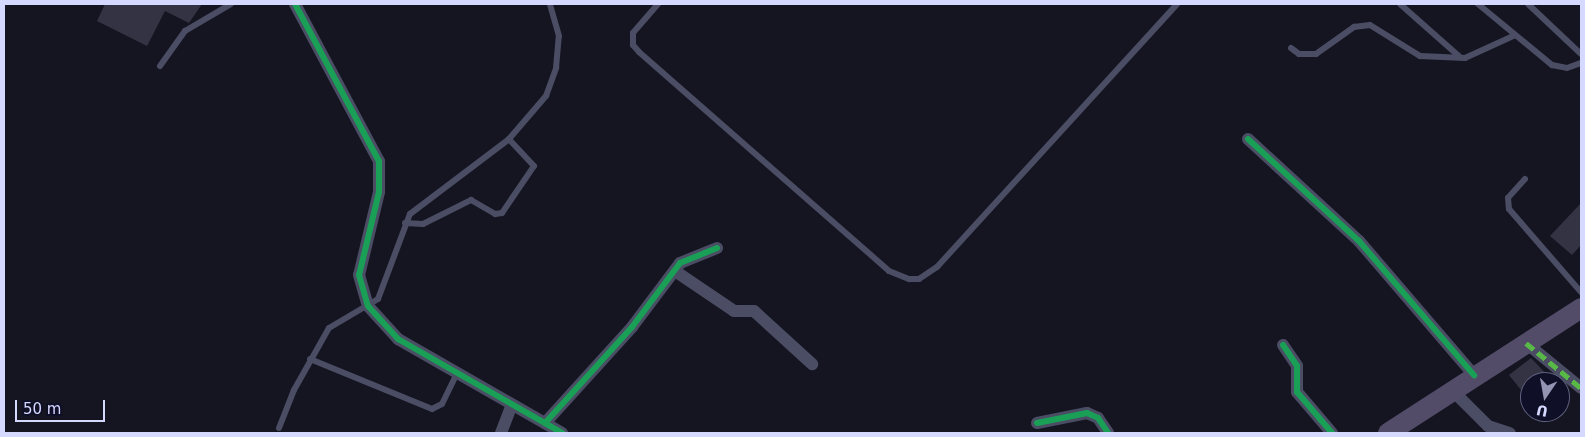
<!DOCTYPE html>
<style>
body{margin:0}
#map{position:relative;width:1585px;height:437px;overflow:hidden;background:#151522;font-family:"DejaVu Sans",sans-serif}
div>[style]{position:absolute}
[style*='--x']{left:calc(var(--x)*1px);top:calc(var(--y)*1px);width:calc(var(--w)*1px);rotate:calc(var(--a)*1deg)}
.building>*{inset:0;background:#334}
.service>*{height:6px;margin:-3px;padding:0 3px;transform-origin:3px;border-radius:3px;background:#4a4d63}
.minor>*{height:12px;margin:-6px;padding:0 6px;transform-origin:6px;border-radius:6px;background:#4a4d63}
.primary>*{height:20px;margin:-10px;padding:0 10px;transform-origin:10px;border-radius:10px;background:#524c69}
.quiet>*{height:5px;margin-top:-2.5px;transform-origin:0;background:repeating-linear-gradient(90deg,#58b947 0 10px,transparent 0 15px)}
.cycleway>*{height:6px;margin:-3px;padding:0 3px;transform-origin:3px;border-radius:3px;background:#1a9f57}
span{translate:-50% -50%;white-space:nowrap;text-align:center;line-height:1.15;-webkit-text-stroke:5px #0f0f28;paint-order:stroke}
.frame{position:absolute;inset:0;border:5px solid #d6d9ff;pointer-events:none}
.north{position:absolute;left:1520px;top:372px;width:50px;height:50px;box-sizing:border-box;background:#0f0f28;border:1px solid #5f607e;border-radius:50%;rotate:192deg;font-size:14px;font-weight:700;line-height:20px;text-align:center;color:#d6d9ff}
.north::after{content:'';display:block;margin:auto;width:18px;height:22px;background:#9294b2;clip-path:polygon(50% 0,100% 100%,50% 72%,0 100%)}
.scale{position:absolute;left:15px;top:400px;width:90px;height:22px;box-sizing:border-box;border:2px solid #d6d9ff;border-top:0;padding-left:6px;font-size:15px;line-height:18px;white-space:nowrap;color:#d6d9ff;-webkit-text-stroke:4px #0f0f28;paint-order:stroke}
</style>
<div id="map">
<div class="building">
<div style="clip-path:polygon(105px 4px,202px 4px,189px 23px,165px 11px,147px 46px,97px 21px)"></div>
<div style="clip-path:polygon(1581px 203px,1581px 245px,1572px 255px,1550px 236px)"></div>
<div style="clip-path:polygon(1531px 358px,1554px 382px,1530px 382px,1530px 401px,1509px 375px)"></div>
</div>
<div class="service">
<div style="--x:658;--y:4;--w:38;--a:131"></div>
<div style="--x:633;--y:33;--w:12;--a:90"></div>
<div style="--x:633;--y:45;--w:9;--a:49"></div>
<div style="--x:639;--y:52;--w:332;--a:41.2"></div>
<div style="--x:889;--y:271;--w:22;--a:22"></div>
<div style="--x:909;--y:279;--w:10;--a:0"></div>
<div style="--x:919;--y:279;--w:22;--a:-34"></div>
<div style="--x:937;--y:267;--w:356;--a:-47.6"></div>
<div style="--x:1400;--y:4;--w:80;--a:41.5"></div>
<div style="--x:1478;--y:4;--w:96;--a:39.5"></div>
<div style="--x:1552;--y:65;--w:15;--a:11"></div>
<div style="--x:1567;--y:68;--w:15;--a:-20"></div>
<div style="--x:1528;--y:4;--w:73;--a:43.3"></div>
<div style="--x:1291;--y:48;--w:10;--a:37"></div>
<div style="--x:1299;--y:54;--w:17;--a:0"></div>
<div style="--x:1316;--y:54;--w:47;--a:-35.4"></div>
<div style="--x:1354;--y:27;--w:16;--a:-7"></div>
<div style="--x:1370;--y:25;--w:59;--a:31.8"></div>
<div style="--x:1420;--y:56;--w:45;--a:2.5"></div>
<div style="--x:1465;--y:58;--w:53;--a:-24.6"></div>
<div style="--x:160;--y:66;--w:43;--a:-54.5"></div>
<div style="--x:185;--y:31;--w:53;--a:-30.4"></div>
<div style="--x:1525;--y:179;--w:25;--a:132"></div>
<div style="--x:1508;--y:198;--w:11;--a:85"></div>
<div style="--x:1509;--y:209;--w:110;--a:49.1"></div>
<div style="--x:405;--y:223;--w:18;--a:3"></div>
<div style="--x:423;--y:224;--w:54;--a:-26.6"></div>
<div style="--x:471;--y:200;--w:28;--a:30"></div>
<div style="--x:495;--y:214;--w:7;--a:-8"></div>
<div style="--x:502;--y:213;--w:57;--a:-55.8"></div>
<div style="--x:534;--y:166;--w:37;--a:-133"></div>
<div style="--x:310;--y:359;--w:132;--a:22.3"></div>
<div style="--x:432;--y:409;--w:11;--a:-27"></div>
<div style="--x:442;--y:404;--w:32;--a:-64"></div>
<div style="--x:279;--y:428;--w:41;--a:-68.5"></div>
<div style="--x:294;--y:390;--w:71;--a:-60.6"></div>
<div style="--x:329;--y:328;--w:57;--a:-30.6"></div>
<div style="--x:378;--y:299;--w:91;--a:-69.4"></div>
<div style="--x:410;--y:214;--w:124;--a:-37.1"></div>
<div style="--x:509;--y:139;--w:57;--a:-49.3"></div>
<div style="--x:546;--y:96;--w:30;--a:-70"></div>
<div style="--x:556;--y:68;--w:32;--a:-85"></div>
<div style="--x:559;--y:36;--w:33;--a:-106"></div>
</div>
<div class="minor">
<div style="--x:295;--y:4;--w:178;--a:61.9"></div>
<div style="--x:379;--y:161;--w:31;--a:90"></div>
<div style="--x:379;--y:192;--w:85;--a:103.5"></div>
<div style="--x:359;--y:275;--w:32;--a:74"></div>
<div style="--x:368;--y:306;--w:45;--a:47.7"></div>
<div style="--x:398;--y:339;--w:189;--a:29.8"></div>
<div style="--x:1248;--y:139;--w:151;--a:42.6"></div>
<div style="--x:1359;--y:241;--w:177;--a:49.4"></div>
<div style="--x:675;--y:271;--w:71;--a:34.1"></div>
<div style="--x:734;--y:311;--w:20;--a:0"></div>
<div style="--x:754;--y:311;--w:79;--a:42.4"></div>
<div style="--x:1526;--y:343;--w:71;--a:39.3"></div>
<div style="--x:1283;--y:345;--w:25;--a:56"></div>
<div style="--x:1297;--y:366;--w:26;--a:90"></div>
<div style="--x:1297;--y:392;--w:54;--a:49.5"></div>
<div style="--x:1452;--y:390;--w:51;--a:45"></div>
<div style="--x:1488;--y:426;--w:23;--a:18"></div>
<div style="--x:545;--y:423;--w:130;--a:-47.8"></div>
<div style="--x:632;--y:327;--w:80;--a:-53.1"></div>
<div style="--x:680;--y:263;--w:40;--a:-22"></div>
<div style="--x:1037;--y:423;--w:51;--a:-11.3"></div>
<div style="--x:1087;--y:413;--w:12;--a:24"></div>
<div style="--x:1098;--y:418;--w:18;--a:56"></div>
<div style="--x:501;--y:433;--w:30;--a:-69"></div>
</div>
<div class="primary">
<div style="--x:1388;--y:433;--w:230;--a:-32.9"></div>
</div>
<div class="quiet">
<div style="--x:1526;--y:343;--w:71;--a:39.3"></div>
</div>
<div class="cycleway">
<div style="--x:295;--y:4;--w:178;--a:61.9"></div>
<div style="--x:379;--y:161;--w:31;--a:90"></div>
<div style="--x:379;--y:192;--w:85;--a:103.5"></div>
<div style="--x:359;--y:275;--w:32;--a:74"></div>
<div style="--x:368;--y:306;--w:45;--a:47.7"></div>
<div style="--x:398;--y:339;--w:189;--a:29.8"></div>
<div style="--x:1248;--y:139;--w:151;--a:42.6"></div>
<div style="--x:1359;--y:241;--w:177;--a:49.4"></div>
<div style="--x:1283;--y:345;--w:25;--a:56"></div>
<div style="--x:1297;--y:366;--w:26;--a:90"></div>
<div style="--x:1297;--y:392;--w:54;--a:49.5"></div>
<div style="--x:545;--y:423;--w:130;--a:-47.8"></div>
<div style="--x:632;--y:327;--w:80;--a:-53.1"></div>
<div style="--x:680;--y:263;--w:40;--a:-22"></div>
<div style="--x:1037;--y:423;--w:51;--a:-11.3"></div>
<div style="--x:1087;--y:413;--w:12;--a:24"></div>
<div style="--x:1098;--y:418;--w:18;--a:56"></div>
</div>
<div class="frame"></div>
<div class="north">U</div>
<div class="scale">50 m</div>
</div>
